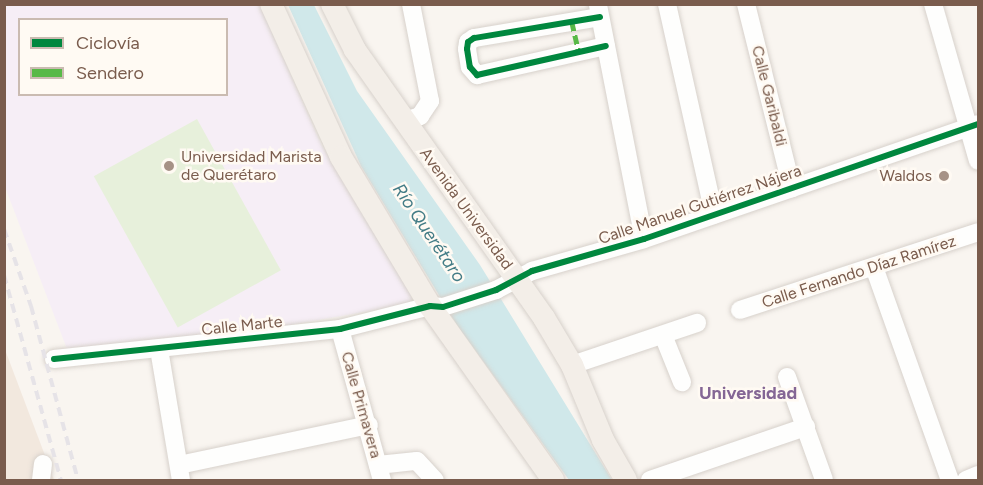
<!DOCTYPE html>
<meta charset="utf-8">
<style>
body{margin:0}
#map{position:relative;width:983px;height:485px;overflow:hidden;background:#f9f5f0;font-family:Figtree,sans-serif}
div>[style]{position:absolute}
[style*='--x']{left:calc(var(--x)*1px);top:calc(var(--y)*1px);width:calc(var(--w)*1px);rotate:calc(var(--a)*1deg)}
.residential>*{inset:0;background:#f2e8de}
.education>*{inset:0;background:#f6eef6}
.green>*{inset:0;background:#e7f0db;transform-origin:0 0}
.water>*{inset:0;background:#d0e8ea}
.roads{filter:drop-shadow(0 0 2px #d7d1cb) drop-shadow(0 0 2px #d7d1cb)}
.minor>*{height:18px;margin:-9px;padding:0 9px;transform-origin:9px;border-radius:9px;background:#fefefd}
.major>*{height:22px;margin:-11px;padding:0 11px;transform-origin:11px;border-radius:11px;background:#f3eee8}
.rail>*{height:4px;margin-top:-2px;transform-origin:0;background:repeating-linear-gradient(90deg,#e6e3e7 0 9px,transparent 0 15px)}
.quiet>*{height:4.5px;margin-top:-2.25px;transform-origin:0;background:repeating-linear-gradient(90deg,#58b947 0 9px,transparent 0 13.5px)}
.cycleway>*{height:6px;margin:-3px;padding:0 3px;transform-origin:3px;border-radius:3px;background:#00873e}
.dots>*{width:16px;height:16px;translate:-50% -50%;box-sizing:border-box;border:3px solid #fffaf3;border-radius:50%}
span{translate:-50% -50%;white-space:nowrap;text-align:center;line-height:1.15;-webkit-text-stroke:5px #fffaf3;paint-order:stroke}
.street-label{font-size:16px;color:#7a5c4d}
.poi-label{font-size:16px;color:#7a5c4d}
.left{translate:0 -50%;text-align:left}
.right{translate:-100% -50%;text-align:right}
.water-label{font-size:18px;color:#437c86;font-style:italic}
.neighbourhood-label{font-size:18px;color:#846695;font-weight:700}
.frame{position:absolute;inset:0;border:6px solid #7a5c4d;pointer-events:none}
.legend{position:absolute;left:18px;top:18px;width:210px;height:78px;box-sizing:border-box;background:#fffaf3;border:2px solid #cabbb1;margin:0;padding:8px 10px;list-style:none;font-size:18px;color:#7a5c4d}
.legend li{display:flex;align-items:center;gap:12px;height:30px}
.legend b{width:30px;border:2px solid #cabbb1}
</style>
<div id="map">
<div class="residential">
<div style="clip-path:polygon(4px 347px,49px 466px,54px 480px,5px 480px)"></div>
</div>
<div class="education">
<div style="clip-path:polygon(evenodd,5px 5px,260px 5px,321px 144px,412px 293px,410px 304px,267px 329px,67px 349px,5px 187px,5px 5px,20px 20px,226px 20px,226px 94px,20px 94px,20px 20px)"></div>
</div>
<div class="green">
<div style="left:197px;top:119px;width:173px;height:118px;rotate:61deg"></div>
</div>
<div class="water">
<div style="clip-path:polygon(288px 5px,314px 5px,357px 91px,480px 265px,612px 480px,569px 480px,457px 325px,361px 166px)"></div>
</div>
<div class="roads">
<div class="minor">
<div style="--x:667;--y:4;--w:216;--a:77.4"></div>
<div style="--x:746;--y:4;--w:190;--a:76"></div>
<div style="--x:933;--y:4;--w:163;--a:74"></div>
<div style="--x:598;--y:5;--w:238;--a:78.9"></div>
<div style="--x:600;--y:17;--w:128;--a:170.5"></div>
<div style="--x:474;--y:38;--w:7;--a:146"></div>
<div style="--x:468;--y:42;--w:7;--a:98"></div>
<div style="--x:467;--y:49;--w:18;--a:81"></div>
<div style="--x:470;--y:67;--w:11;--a:49"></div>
<div style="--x:477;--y:75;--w:132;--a:-12.7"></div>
<div style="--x:404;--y:121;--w:17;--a:-17"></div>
<div style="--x:420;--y:116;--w:18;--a:-56"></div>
<div style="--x:430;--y:101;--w:99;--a:-101.1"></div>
<div style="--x:874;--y:267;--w:226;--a:70.4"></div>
<div style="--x:740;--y:310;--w:250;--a:-18.1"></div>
<div style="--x:340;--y:329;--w:157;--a:74.5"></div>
<div style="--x:663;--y:335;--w:51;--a:68"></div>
<div style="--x:159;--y:349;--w:133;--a:80.5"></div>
<div style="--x:54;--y:359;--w:288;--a:-6"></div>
<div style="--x:340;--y:329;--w:93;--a:-14.3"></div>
<div style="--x:430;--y:306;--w:13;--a:4"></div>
<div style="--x:443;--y:307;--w:56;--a:-17.8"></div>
<div style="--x:496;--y:290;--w:41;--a:-27.8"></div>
<div style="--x:532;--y:271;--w:116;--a:-15.9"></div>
<div style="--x:644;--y:239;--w:353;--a:-19"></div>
<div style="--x:572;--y:365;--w:132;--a:-18.6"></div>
<div style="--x:787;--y:377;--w:109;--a:70.2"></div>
<div style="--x:179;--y:465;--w:194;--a:-11.9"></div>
<div style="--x:378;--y:465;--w:39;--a:-6"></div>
<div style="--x:417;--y:461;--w:26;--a:47"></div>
<div style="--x:41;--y:480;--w:16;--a:-83"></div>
<div style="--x:650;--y:480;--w:165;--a:-18.8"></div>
<div style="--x:966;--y:480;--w:13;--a:-23"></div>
</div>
<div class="major">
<div style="--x:271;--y:4;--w:168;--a:65.4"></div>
<div style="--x:341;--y:157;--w:174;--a:59.1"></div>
<div style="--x:430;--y:306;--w:213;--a:54.7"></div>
<div style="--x:332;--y:4;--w:51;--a:63.4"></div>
<div style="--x:355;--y:50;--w:328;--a:54.8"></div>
<div style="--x:544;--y:318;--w:55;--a:59.2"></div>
<div style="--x:572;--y:365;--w:81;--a:67.5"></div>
<div style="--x:603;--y:440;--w:46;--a:60.1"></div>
</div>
</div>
<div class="rail">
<div style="--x:4;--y:229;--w:82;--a:70.7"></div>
<div style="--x:31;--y:306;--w:180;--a:74.9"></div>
<div style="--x:4;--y:275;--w:213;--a:74.5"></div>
</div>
<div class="quiet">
<div style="--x:572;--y:22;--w:31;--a:77"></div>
</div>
<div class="cycleway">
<div style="--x:600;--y:17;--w:128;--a:170.5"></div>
<div style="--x:474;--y:38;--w:7;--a:146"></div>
<div style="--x:468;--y:42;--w:7;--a:98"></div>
<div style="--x:467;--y:49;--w:18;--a:81"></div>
<div style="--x:470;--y:67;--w:11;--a:49"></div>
<div style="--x:477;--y:75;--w:132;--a:-12.7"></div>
<div style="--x:54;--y:359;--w:288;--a:-6"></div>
<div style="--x:340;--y:329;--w:93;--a:-14.3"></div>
<div style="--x:430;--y:306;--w:13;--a:4"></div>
<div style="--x:443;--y:307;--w:56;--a:-17.8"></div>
<div style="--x:496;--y:290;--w:41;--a:-27.8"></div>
<div style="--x:532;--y:271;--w:116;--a:-15.9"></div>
<div style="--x:644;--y:239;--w:353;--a:-19"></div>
</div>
<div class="dots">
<div style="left:169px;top:166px;background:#a69286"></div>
<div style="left:944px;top:176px;background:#a69286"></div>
</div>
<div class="street-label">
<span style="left:769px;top:96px;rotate:76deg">Calle Garibaldi</span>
<span style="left:700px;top:205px;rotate:-19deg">Calle Manuel Gutiérrez Nájera</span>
<span style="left:466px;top:209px;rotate:54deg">Avenida Universidad</span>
<span style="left:859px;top:272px;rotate:-18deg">Calle Fernando Díaz Ramírez</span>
<span style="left:242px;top:326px;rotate:-6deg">Calle Marte</span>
<span style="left:361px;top:405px;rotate:74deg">Calle Primavera</span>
</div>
<div class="poi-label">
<span class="left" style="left:181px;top:166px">Universidad Marista<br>de Querétaro</span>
<span class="right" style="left:932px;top:176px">Waldos</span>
</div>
<div class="water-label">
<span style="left:429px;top:233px;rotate:56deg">Río Querétaro</span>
</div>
<div class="neighbourhood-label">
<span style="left:748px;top:393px">Universidad</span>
</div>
<div class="frame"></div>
<ul class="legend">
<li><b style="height:8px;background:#00873e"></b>Ciclovía</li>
<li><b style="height:8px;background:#58b947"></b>Sendero</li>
</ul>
</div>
